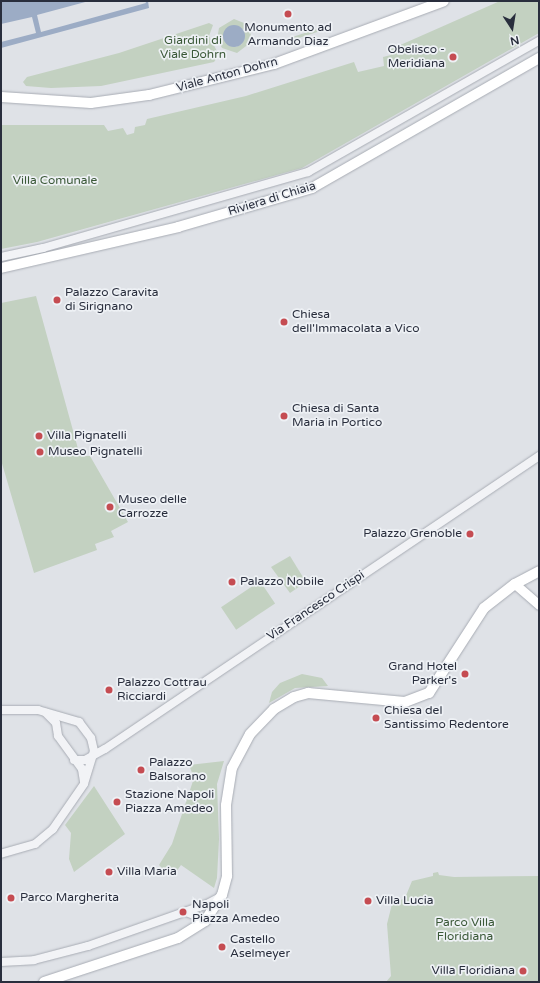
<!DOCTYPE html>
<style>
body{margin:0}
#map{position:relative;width:540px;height:983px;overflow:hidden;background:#dfe2e7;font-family:"Varela Round",sans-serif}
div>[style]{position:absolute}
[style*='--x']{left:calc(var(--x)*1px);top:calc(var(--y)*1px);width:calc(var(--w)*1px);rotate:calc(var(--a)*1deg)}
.green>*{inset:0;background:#c3d1c1;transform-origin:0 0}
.water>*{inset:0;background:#9cacc5}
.round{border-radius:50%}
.pier>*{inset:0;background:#dfe2e7}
.roads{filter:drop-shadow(0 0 1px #a8acb4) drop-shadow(0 0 1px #a8acb4)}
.tertiary>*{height:8px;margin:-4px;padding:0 4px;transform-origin:4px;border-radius:4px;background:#f2f3f6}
.secondary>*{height:9px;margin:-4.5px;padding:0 4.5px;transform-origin:4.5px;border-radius:4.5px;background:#fff}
.primary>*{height:10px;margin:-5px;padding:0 5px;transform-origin:5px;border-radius:5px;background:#fff}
.dots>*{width:11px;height:11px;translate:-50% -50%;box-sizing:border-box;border:2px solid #eef1f5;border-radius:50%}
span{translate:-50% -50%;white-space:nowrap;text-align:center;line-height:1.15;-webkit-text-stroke:3.5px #eef1f5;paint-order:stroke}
.poi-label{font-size:12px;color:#292e3d}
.right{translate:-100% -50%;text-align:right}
.left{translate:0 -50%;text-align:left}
.park-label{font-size:12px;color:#3a5837}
.street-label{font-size:12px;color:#292e3d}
.frame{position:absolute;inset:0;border:2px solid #292e3d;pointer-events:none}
.north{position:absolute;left:492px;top:8px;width:40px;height:40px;-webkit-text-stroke:3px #eef1f5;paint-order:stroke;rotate:168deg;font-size:11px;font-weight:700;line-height:16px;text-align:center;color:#292e3d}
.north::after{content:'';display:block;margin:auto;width:14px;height:18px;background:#292e3d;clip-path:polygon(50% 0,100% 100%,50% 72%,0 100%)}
</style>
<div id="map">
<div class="green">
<div style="clip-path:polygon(500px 1px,539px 1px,539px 33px,302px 168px,37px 242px,1px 249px,1px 125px,104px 125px,108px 131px,123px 128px,127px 135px,134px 133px,135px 127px,145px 125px,147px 119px,246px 96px,354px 62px,358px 72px,384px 66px,383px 57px,391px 55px,389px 50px)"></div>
<div style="clip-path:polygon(evenodd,234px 19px,244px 23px,251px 32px,250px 43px,237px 53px,222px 48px,217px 39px,219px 28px,234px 19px,238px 26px,244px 30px,242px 44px,236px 47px,223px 37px,224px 33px,238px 26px)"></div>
<div style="clip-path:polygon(209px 23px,213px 25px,209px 36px,219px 55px,214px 62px,101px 86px,51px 88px,26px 86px,23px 82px,27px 77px,119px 53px)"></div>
<div style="left:323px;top:27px;width:3px;height:53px;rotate:72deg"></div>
<div style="clip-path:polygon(36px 296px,80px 456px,90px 456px,128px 522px,111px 531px,114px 537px,95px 544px,97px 550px,34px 573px,1px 460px,1px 303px)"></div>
<div style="clip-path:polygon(290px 556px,306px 582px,290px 593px,271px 567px)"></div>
<div style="left:260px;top:581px;width:27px;height:47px;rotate:56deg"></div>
<div style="clip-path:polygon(302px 674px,322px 678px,328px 686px,295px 688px,269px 703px,272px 692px,280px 683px)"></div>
<div style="clip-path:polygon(224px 761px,217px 784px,219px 839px,217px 878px,214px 888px,181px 865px,176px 872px,168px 867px,165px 871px,159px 865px,172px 844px,194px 778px,189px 765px)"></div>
<div style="clip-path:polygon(94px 786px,125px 834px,74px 872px,69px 859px,71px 833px,65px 825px)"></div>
<div style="clip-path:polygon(438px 872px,439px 875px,454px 877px,539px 876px,539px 982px,386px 982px,391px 976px,387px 924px,392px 904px,405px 898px,412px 881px,433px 876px,433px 873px)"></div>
</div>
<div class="water">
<div style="clip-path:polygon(1px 1px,148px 1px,149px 8px,1px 48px)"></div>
<div class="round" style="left:223px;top:25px;width:22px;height:22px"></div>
</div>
<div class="pier">
<div style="clip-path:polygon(89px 1px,145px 1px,146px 3px,41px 32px,37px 15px)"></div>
<div style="clip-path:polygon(32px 17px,36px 33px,1px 42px,1px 24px)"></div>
</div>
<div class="roads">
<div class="tertiary">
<div style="--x:1;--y:257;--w:43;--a:-12.1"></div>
<div style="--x:43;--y:248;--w:276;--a:-16"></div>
<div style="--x:308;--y:172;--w:266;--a:-29.6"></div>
<div style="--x:1;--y:710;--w:37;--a:0"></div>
<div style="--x:38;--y:710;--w:43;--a:16.3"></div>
<div style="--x:79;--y:722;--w:20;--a:53"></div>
<div style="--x:91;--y:738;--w:13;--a:77"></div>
<div style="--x:94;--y:751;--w:34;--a:107"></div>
<div style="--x:84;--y:784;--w:55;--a:124.6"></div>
<div style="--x:53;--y:829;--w:23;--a:140"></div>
<div style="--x:35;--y:844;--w:35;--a:164"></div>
<div style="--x:46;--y:713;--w:14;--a:45"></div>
<div style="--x:56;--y:723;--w:13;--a:81"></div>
<div style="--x:58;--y:736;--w:41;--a:54"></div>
<div style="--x:82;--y:769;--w:12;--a:81"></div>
<div style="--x:74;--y:760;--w:11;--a:0"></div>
<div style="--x:85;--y:760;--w:23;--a:-29"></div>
<div style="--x:105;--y:749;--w:524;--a:-34.02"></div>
<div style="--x:186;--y:912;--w:14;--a:21"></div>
<div style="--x:199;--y:917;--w:10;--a:107"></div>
<div style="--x:1;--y:962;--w:33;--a:-3"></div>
<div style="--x:34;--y:960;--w:56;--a:-14.5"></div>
<div style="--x:88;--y:946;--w:126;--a:-19.4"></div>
<div style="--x:207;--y:904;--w:15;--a:-28"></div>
</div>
<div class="secondary">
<div style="--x:515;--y:584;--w:32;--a:41"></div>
</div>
<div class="primary">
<div style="--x:1;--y:97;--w:90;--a:3.8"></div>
<div style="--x:91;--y:103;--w:59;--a:-7.9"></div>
<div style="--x:149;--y:95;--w:129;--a:-13.9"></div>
<div style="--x:274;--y:64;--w:181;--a:-20.3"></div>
<div style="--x:1;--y:268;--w:182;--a:-13"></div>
<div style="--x:178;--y:227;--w:140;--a:-16.2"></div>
<div style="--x:312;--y:188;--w:262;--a:-29.8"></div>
<div style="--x:44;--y:982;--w:141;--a:-18.2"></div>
<div style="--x:178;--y:938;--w:32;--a:-32"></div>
<div style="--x:205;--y:921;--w:31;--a:-57"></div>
<div style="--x:222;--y:895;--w:20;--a:-75"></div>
<div style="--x:227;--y:876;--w:71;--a:-90.8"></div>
<div style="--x:226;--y:805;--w:37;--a:-81"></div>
<div style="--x:232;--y:768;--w:38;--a:-62"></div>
<div style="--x:250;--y:734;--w:35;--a:-46"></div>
<div style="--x:274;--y:709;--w:23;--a:-31"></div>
<div style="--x:294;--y:697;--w:15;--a:-16"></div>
<div style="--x:308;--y:693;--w:97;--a:5.3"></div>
<div style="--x:405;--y:702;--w:26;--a:-21"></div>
<div style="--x:429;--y:693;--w:101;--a:-57.1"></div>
<div style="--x:484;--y:608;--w:39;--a:-38"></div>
<div style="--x:515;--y:584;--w:27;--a:-28"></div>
</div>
</div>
<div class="dots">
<div style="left:288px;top:14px;background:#c54c52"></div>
<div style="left:453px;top:57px;background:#c54c52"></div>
<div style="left:57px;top:300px;background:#c54c52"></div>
<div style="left:284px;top:322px;background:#c54c52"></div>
<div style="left:284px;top:416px;background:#c54c52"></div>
<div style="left:39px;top:436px;background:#c54c52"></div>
<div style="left:40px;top:452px;background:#c54c52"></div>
<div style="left:110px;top:507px;background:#c54c52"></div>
<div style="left:470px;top:534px;background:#c54c52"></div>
<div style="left:232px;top:582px;background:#c54c52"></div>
<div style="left:465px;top:674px;background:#c54c52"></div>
<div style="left:109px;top:690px;background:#c54c52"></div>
<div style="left:376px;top:718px;background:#c54c52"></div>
<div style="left:141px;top:770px;background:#c54c52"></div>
<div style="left:117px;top:802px;background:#c54c52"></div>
<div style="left:109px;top:872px;background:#c54c52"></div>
<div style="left:11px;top:898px;background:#c54c52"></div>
<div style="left:368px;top:901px;background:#c54c52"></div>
<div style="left:183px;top:912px;background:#c54c52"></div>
<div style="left:222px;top:947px;background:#c54c52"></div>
<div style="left:523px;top:971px;background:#c54c52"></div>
</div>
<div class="poi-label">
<span style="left:288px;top:35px">Monumento ad<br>Armando Diaz</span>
<span class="right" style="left:445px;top:57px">Obelisco -<br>Meridiana</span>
<span class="left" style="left:65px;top:300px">Palazzo Caravita<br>di Sirignano</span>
<span class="left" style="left:292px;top:322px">Chiesa<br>dell'Immacolata a Vico</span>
<span class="left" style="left:292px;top:416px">Chiesa di Santa<br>Maria in Portico</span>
<span class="left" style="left:47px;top:436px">Villa Pignatelli</span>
<span class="left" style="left:48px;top:452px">Museo Pignatelli</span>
<span class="left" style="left:118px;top:507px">Museo delle<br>Carrozze</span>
<span class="right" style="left:462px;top:534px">Palazzo Grenoble</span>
<span class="left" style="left:240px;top:582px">Palazzo Nobile</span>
<span class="right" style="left:457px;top:674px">Grand Hotel<br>Parker's</span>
<span class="left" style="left:117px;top:690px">Palazzo Cottrau<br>Ricciardi</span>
<span class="left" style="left:384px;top:718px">Chiesa del<br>Santissimo Redentore</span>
<span class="left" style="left:149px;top:770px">Palazzo<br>Balsorano</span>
<span class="left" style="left:125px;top:802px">Stazione Napoli<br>Piazza Amedeo</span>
<span class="left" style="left:117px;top:872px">Villa Maria</span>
<span class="left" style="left:20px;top:898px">Parco Margherita</span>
<span class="left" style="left:376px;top:901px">Villa Lucia</span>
<span class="left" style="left:192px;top:912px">Napoli<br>Piazza Amedeo</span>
<span class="left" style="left:230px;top:947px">Castello<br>Aselmeyer</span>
<span class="right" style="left:515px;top:971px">Villa Floridiana</span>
</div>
<div class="park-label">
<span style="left:193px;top:48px">Giardini di<br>Viale Dohrn</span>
<span style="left:55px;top:181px">Villa Comunale</span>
<span style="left:465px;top:930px">Parco Villa<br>Floridiana</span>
</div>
<div class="street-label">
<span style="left:227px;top:75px;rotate:-15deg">Viale Anton Dohrn</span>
<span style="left:272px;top:199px;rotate:-17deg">Riviera di Chiaia</span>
<span style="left:316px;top:606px;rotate:-34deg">Via Francesco Crispi</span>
</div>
<div class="frame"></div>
<div class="north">N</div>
</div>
